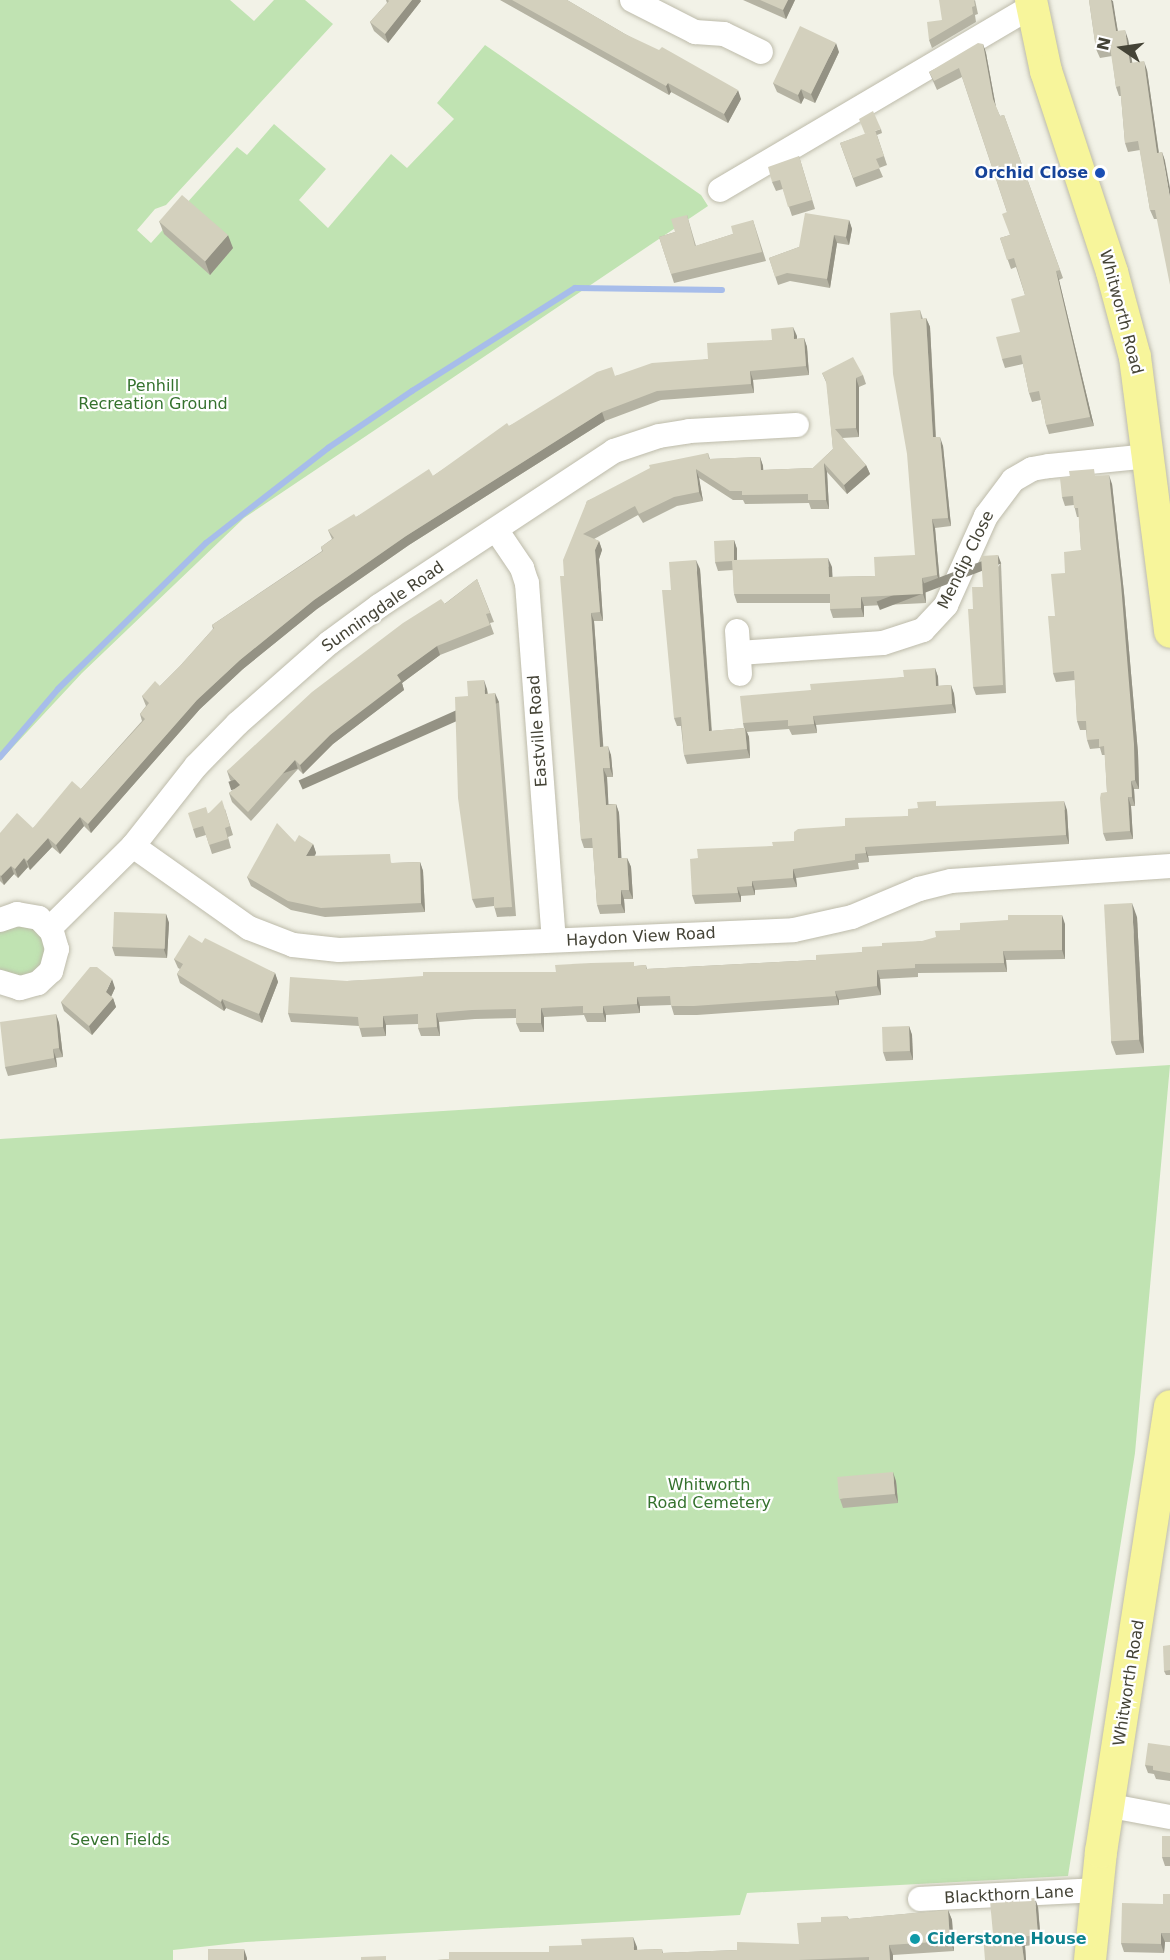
<!DOCTYPE html>
<style>
body{margin:0}
#map{position:relative;width:1170px;height:1960px;overflow:hidden;background:#f2f2e7;font-family:"DejaVu Sans",sans-serif}
div>[style]{position:absolute}
[style*='--x']{left:calc(var(--x)*1px);top:calc(var(--y)*1px);width:calc(var(--w)*1px);rotate:calc(var(--a)*1deg)}
.green>*{inset:0;background:#c0e3b2}
.stream>*{height:6px;margin:-3px;padding:0 3px;transform-origin:3px;border-radius:3px;background:#a7bdea}
.roads{filter:drop-shadow(0 0 2px #bdbbaa) drop-shadow(0 0 2px #bdbbaa)}
.minor>*{height:24px;margin:-12px;padding:0 12px;transform-origin:12px;border-radius:12px;background:#fff}
.major>*{height:32px;margin:-16px;padding:0 16px;transform-origin:16px;border-radius:16px;background:#f7f59b}
.wall>*{inset:0;background:#b5b3a3}
.shaded-wall>*{inset:0;background:#949284;transform-origin:0 0}
.building>*{inset:0;background:#d3d0bd;transform-origin:0 0}
.dots>*{width:16px;height:16px;translate:-50% -50%;box-sizing:border-box;border:3px solid #fff;border-radius:50%}
span{translate:-50% -50%;white-space:nowrap;text-align:center;line-height:1.15;-webkit-text-stroke:4.5px #fff;paint-order:stroke}
.transit-label{font-size:16px;color:#164399;font-weight:700}
.right{translate:-100% -50%;text-align:right}
.street-label{font-size:16px;color:#444336}
.park-label{font-size:16px;color:#35722e}
.culture-label{font-size:16px;color:#0d838f;font-weight:700}
.left{translate:0 -50%;text-align:left}
.north{position:absolute;left:1092px;top:18px;width:60px;height:60px;-webkit-text-stroke:4px #fff;paint-order:stroke;rotate:283deg;font-size:16px;font-weight:700;line-height:24px;text-align:center;color:#444336}
.north::after{content:'';display:block;margin:auto;width:21px;height:27px;background:#444336;clip-path:polygon(50% 0,100% 100%,50% 72%,0 100%)}
</style>
<div id="map">
<div class="green">
<div style="clip-path:polygon(0 0,230px 0,254px 21px,274px 0,305px 0,333px 24px,166px 205px,155px 209px,137px 230px,151px 243px,237px 147px,247px 155px,274px 124px,326px 169px,299px 200px,328px 228px,391px 154px,407px 168px,454px 119px,437px 103px,485px 45px,701px 195px,708px 206px,244px 518px,82px 673px,0 761px)"></div>
<div style="clip-path:polygon(28px 925px,40px 933px,46px 949px,43px 964px,26px 977px,6px 975px,0 970px,0 932px,6px 927px)"></div>
<div style="clip-path:polygon(1170px 1065px,1135px 1453px,1068px 1876px,747px 1893px,740px 1915px,246px 1942px,173px 1950px,173px 1960px,0 1960px,0 1139px)"></div>
</div>
<div class="stream">
<div style="--x:0;--y:757;--w:89;--a:-49.5"></div>
<div style="--x:58;--y:689;--w:208;--a:-44.6"></div>
<div style="--x:206;--y:543;--w:155;--a:-37.9"></div>
<div style="--x:328;--y:448;--w:102;--a:-34.2"></div>
<div style="--x:412;--y:391;--w:193;--a:-32.3"></div>
<div style="--x:575;--y:288;--w:147;--a:0.8"></div>
</div>
<div class="roads">
<div class="minor">
<div style="--x:632;--y:0;--w:71;--a:26.9"></div>
<div style="--x:695;--y:32;--w:29;--a:4"></div>
<div style="--x:724;--y:34;--w:41;--a:25.9"></div>
<div style="--x:720;--y:190;--w:362;--a:-30.5"></div>
<div style="--x:497;--y:531;--w:45;--a:56"></div>
<div style="--x:522;--y:568;--w:16;--a:72"></div>
<div style="--x:527;--y:583;--w:358;--a:85.7"></div>
<div style="--x:737;--y:631;--w:43;--a:86"></div>
<div style="--x:739;--y:653;--w:144;--a:-4"></div>
<div style="--x:883;--y:643;--w:42;--a:-18"></div>
<div style="--x:923;--y:630;--w:34;--a:-47"></div>
<div style="--x:946;--y:605;--w:98;--a:-65.8"></div>
<div style="--x:986;--y:516;--w:45;--a:-53.1"></div>
<div style="--x:1013;--y:480;--w:22;--a:-30"></div>
<div style="--x:1032;--y:469;--w:17;--a:-10"></div>
<div style="--x:1049;--y:466;--w:101;--a:-5.7"></div>
<div style="--x:133;--y:846;--w:142;--a:35.3"></div>
<div style="--x:249;--y:928;--w:47;--a:21.1"></div>
<div style="--x:293;--y:945;--w:46;--a:6.2"></div>
<div style="--x:339;--y:950;--w:455;--a:-2.5"></div>
<div style="--x:794;--y:930;--w:59;--a:-12.6"></div>
<div style="--x:852;--y:917;--w:73;--a:-22.7"></div>
<div style="--x:919;--y:889;--w:33;--a:-14"></div>
<div style="--x:951;--y:881;--w:220;--a:-3.9"></div>
<div style="--x:0;--y:920;--w:18;--a:-19"></div>
<div style="--x:17;--y:914;--w:22;--a:10"></div>
<div style="--x:39;--y:918;--w:19;--a:47"></div>
<div style="--x:52;--y:932;--w:18;--a:74"></div>
<div style="--x:57;--y:949;--w:23;--a:105"></div>
<div style="--x:51;--y:971;--w:18;--a:137"></div>
<div style="--x:38;--y:983;--w:19;--a:164"></div>
<div style="--x:20;--y:988;--w:21;--a:-163"></div>
<div style="--x:50;--y:928;--w:117;--a:-44.7"></div>
<div style="--x:133;--y:846;--w:102;--a:-51.8"></div>
<div style="--x:196;--y:766;--w:59;--a:-45.7"></div>
<div style="--x:237;--y:724;--w:123;--a:-41.4"></div>
<div style="--x:329;--y:643;--w:62;--a:-36.5"></div>
<div style="--x:379;--y:606;--w:282;--a:-33.4"></div>
<div style="--x:614;--y:451;--w:47;--a:-18.4"></div>
<div style="--x:659;--y:436;--w:30;--a:-9"></div>
<div style="--x:689;--y:431;--w:108;--a:-3.2"></div>
<div style="--x:1111;--y:1806;--w:60;--a:10.6"></div>
<div style="--x:920;--y:1899;--w:177;--a:-2.9"></div>
</div>
<div class="major">
<div style="--x:1031;--y:0;--w:73;--a:78.1"></div>
<div style="--x:1046;--y:71;--w:212;--a:71.8"></div>
<div style="--x:1112;--y:272;--w:88;--a:74.9"></div>
<div style="--x:1135;--y:357;--w:277;--a:82.7"></div>
<div style="--x:1090;--y:1960;--w:109;--a:-84.2"></div>
<div style="--x:1101;--y:1852;--w:451;--a:-81.2"></div>
</div>
</div>
<div class="wall">
<div style="clip-path:polygon(386px 0,420px 0,421px 1px,388px 43px,374px 31px,370px 22px,387px 3px)"></div>
<div style="clip-path:polygon(500px 0,567px 0,625px 34px,741px 99px,728px 123px,671px 92px,669px 95px)"></div>
<div style="clip-path:polygon(743px 0,795px 0,786px 19px)"></div>
<div style="clip-path:polygon(975px 0,978px 14px,975px 15px,976px 22px,932px 48px,929px 40px,942px 20px)"></div>
<div style="clip-path:polygon(1089px 0,1112px 0,1118px 31px,1128px 39px,1132px 63px,1147px 70px,1159px 153px,1162px 152px,1165px 161px,1157px 219px,1154px 219px,1150px 210px,1140px 150px,1128px 152px,1125px 143px,1121px 96px,1119px 96px,1116px 87px,1112px 56px,1100px 58px,1096px 49px)"></div>
<div style="clip-path:polygon(983px 44px,986px 53px,996px 107px,1000px 116px,1004px 115px,1063px 278px,1059px 280px,1094px 426px,1049px 434px,1046px 425px,1041px 400px,1032px 402px,1029px 393px,1023px 364px,1005px 368px,1002px 359px,1020px 332px,1025px 295px,1016px 267px,1011px 269px,1000px 238px,1010px 235px,1007px 212px,962px 77px,937px 90px,929px 72px)"></div>
<div style="clip-path:polygon(839px 52px,815px 103px,804px 98px,801px 104px,777px 92px,773px 83px)"></div>
<div style="clip-path:polygon(881px 129px,882px 133px,877px 135px,887px 165px,879px 168px,883px 177px,856px 187px,840px 143px)"></div>
<div style="clip-path:polygon(799px 156px,815px 209px,792px 216px,783px 189px,776px 191px,772px 182px)"></div>
<div style="clip-path:polygon(687px 215px,696px 246px,733px 234px,753px 220px,766px 261px,674px 283px,659px 237px,675px 232px)"></div>
<div style="clip-path:polygon(849px 220px,852px 229px,849px 245px,837px 243px,830px 288px,790px 281px,778px 285px,769px 258px,799px 247px)"></div>
<div style="clip-path:polygon(159px 221px,233px 248px,210px 275px,164px 234px)"></div>
<div style="clip-path:polygon(920px 310px,923px 319px,926px 318px,930px 327px,936px 437px,943px 446px,951px 526px,935px 528px,940px 584px,925px 586px,926px 603px,864px 606px,864px 617px,833px 618px,830px 609px,830px 603px,737px 603px,734px 594px,733px 570px,718px 571px,715px 562px,734px 540px,737px 549px,737px 560px,832px 567px,832px 577px,875px 576px,915px 555px)"></div>
<div style="clip-path:polygon(797px 336px,797px 339px,804px 338px,807px 347px,809px 375px,753px 380px,754px 393px,661px 400px,605px 421px,409px 545px,317px 609px,243px 669px,200px 709px,91px 833px,84px 826px,60px 854px,52px 847px,30px 870px,28px 867px,18px 878px,14px 874px,4px 885px,0 881px,0 833px,33px 828px,81px 789px,142px 721px,140px 714px,146px 706px,142px 696px,160px 686px,180px 666px,213px 629px,212px 625px,322px 551px,321px 547px,332px 539px,328px 530px,356px 517px,433px 476px,509px 426px,615px 376px,708px 359px,772px 340px)"></div>
<div style="clip-path:polygon(822px 373px,863px 375px,866px 384px,859px 387px,859px 437px,842px 438px,866px 465px,870px 474px,847px 494px,827px 472px,829px 509px,811px 509px,809px 503px,745px 504px,743px 500px,733px 500px,699px 478px,703px 501px,677px 506px,643px 523px,638px 515px,594px 539px,599px 541px,602px 550px,599px 559px,603px 621px,594px 621px,603px 747px,611px 755px,613px 777px,607px 777px,608px 804px,616px 804px,619px 813px,621px 858px,627px 858px,631px 867px,633px 899px,624px 899px,625px 913px,600px 914px,597px 905px,593px 848px,584px 848px,581px 839px,564px 576px,587px 501px,708px 453px,710px 459px,760px 457px,763px 466px,763px 470px,813px 468px,833px 449px,827px 384px)"></div>
<div style="clip-path:polygon(1097px 476px,1112px 484px,1124px 593px,1138px 753px,1139px 789px,1134px 789px,1135px 806px,1131px 806px,1133px 839px,1106px 841px,1103px 833px,1107px 792px,1105px 755px,1102px 755px,1100px 748px,1090px 749px,1087px 740px,1086px 730px,1080px 730px,1077px 721px,1075px 680px,1056px 682px,1053px 673px,1055px 616px,1065px 573px,1081px 550px,1079px 517px,1077px 517px,1074px 505px,1065px 506px,1062px 497px)"></div>
<div style="clip-path:polygon(1001px 563px,1006px 693px,976px 695px,973px 687px,973px 609px,983px 587px)"></div>
<div style="clip-path:polygon(700px 569px,712px 731px,744px 728px,743px 723px,811px 690px,904px 677px,935px 668px,938px 677px,938px 686px,951px 685px,954px 694px,956px 713px,816px 725px,817px 733px,792px 735px,789px 729px,747px 732px,749px 737px,750px 758px,687px 764px,684px 755px,681px 726px,677px 726px,674px 718px,671px 590px)"></div>
<div style="clip-path:polygon(477px 579px,494px 622px,490px 623px,494px 634px,440px 655px,402px 683px,404px 690px,333px 744px,303px 774px,298px 769px,251px 821px,232px 802px,229px 793px,237px 787px,230px 780px,227px 771px)"></div>
<div style="clip-path:polygon(487px 689px,488px 694px,499px 702px,516px 916px,497px 917px,494px 906px,476px 908px,472px 899px,468px 696px)"></div>
<div style="clip-path:polygon(937px 806px,1067px 810px,1069px 844px,868px 856px,869px 862px,858px 863px,859px 869px,796px 878px,797px 887px,755px 890px,755px 895px,741px 896px,741px 902px,695px 904px,692px 895px,698px 858px,773px 846px,794px 841px,845px 826px,908px 816px,918px 808px)"></div>
<div style="clip-path:polygon(225px 809px,233px 835px,228px 837px,231px 848px,212px 854px,206px 835px,196px 838px,193px 829px,209px 813px)"></div>
<div style="clip-path:polygon(295px 842px,313px 844px,316px 853px,315px 856px,393px 863px,420px 862px,423px 871px,425px 912px,325px 917px,291px 910px,251px 886px,247px 877px)"></div>
<div style="clip-path:polygon(166px 914px,169px 923px,167px 958px,115px 956px,112px 947px)"></div>
<div style="clip-path:polygon(1137px 917px,1144px 1053px,1116px 1055px,1111px 1042px)"></div>
<div style="clip-path:polygon(1065px 924px,1065px 959px,1006px 960px,1007px 972px,918px 973px,918px 977px,880px 979px,881px 995px,839px 1000px,839px 1005px,697px 1015px,674px 1015px,671px 1005px,640px 1006px,640px 1013px,606px 1015px,606px 1022px,587px 1022px,584px 1015px,544px 1017px,544px 1032px,520px 1032px,516px 1023px,516px 1018px,475px 1019px,439px 1022px,440px 1036px,421px 1036px,418px 1028px,418px 1024px,386px 1025px,386px 1036px,362px 1037px,359px 1026px,291px 1022px,288px 1013px,347px 981px,556px 972px,636px 966px,646px 965px,647px 969px,816px 960px,862px 952px,882px 946px)"></div>
<div style="clip-path:polygon(202px 943px,275px 973px,278px 982px,262px 1023px,226px 1008px,224px 1011px,180px 983px,177px 974px,180px 969px,178px 968px,174px 959px)"></div>
<div style="clip-path:polygon(115px 988px,111px 997px,113px 998px,116px 1007px,92px 1035px,64px 1011px,61px 1002px)"></div>
<div style="clip-path:polygon(56px 1014px,59px 1023px,63px 1057px,56px 1058px,57px 1067px,8px 1076px,5px 1067px)"></div>
<div style="clip-path:polygon(909px 1026px,912px 1035px,913px 1060px,886px 1061px,883px 1052px)"></div>
<div style="clip-path:polygon(896px 1481px,898px 1503px,843px 1508px,840px 1499px)"></div>
<div style="clip-path:polygon(1170px 1645px,1170px 1675px,1166px 1675px,1164px 1671px)"></div>
<div style="clip-path:polygon(1170px 1746px,1170px 1781px,1156px 1779px,1154px 1774px,1148px 1773px,1145px 1765px)"></div>
<div style="clip-path:polygon(1170px 1836px,1170px 1866px,1165px 1866px,1162px 1857px)"></div>
<div style="clip-path:polygon(1170px 1894px,1170px 1942px,1165px 1942px,1164px 1953px,1124px 1952px,1121px 1943px,1163px 1904px)"></div>
<div style="clip-path:polygon(1038px 1907px,1041px 1944px,1025px 1946px,1026px 1960px,985px 1960px,993px 1934px)"></div>
<div style="clip-path:polygon(948px 1910px,952px 1920px,954px 1951px,893px 1955px,893px 1960px,437px 1960px,549px 1952px,637px 1947px,637px 1950px,662px 1949px,663px 1953px,737px 1950px,799px 1944px,821px 1922px,847px 1916px,849px 1919px)"></div>
</div>
<div class="shaded-wall">
<div style="clip-path:polygon(412px 0,420px 0,421px 1px,388px 43px,385px 34px)"></div>
<div style="clip-path:polygon(788px 0,795px 0,786px 19px,783px 10px)"></div>
<div style="clip-path:polygon(1111px 0,1113px 1px,1119px 40px,1116px 31px)"></div>
<div style="clip-path:polygon(1125px 30px,1128px 39px,1134px 72px,1130px 63px)"></div>
<div style="clip-path:polygon(836px 43px,839px 52px,815px 103px,811px 94px)"></div>
<div style="clip-path:polygon(983px 44px,986px 53px,996px 108px,993px 99px)"></div>
<div style="clip-path:polygon(1144px 61px,1147px 70px,1160px 162px,1157px 153px)"></div>
<div style="clip-path:polygon(668px 83px,671px 92px,669px 95px,666px 86px)"></div>
<div style="clip-path:polygon(801px 89px,804px 98px,801px 104px,798px 95px)"></div>
<div style="clip-path:polygon(738px 90px,741px 99px,728px 123px,724px 114px)"></div>
<div style="clip-path:polygon(1162px 152px,1165px 161px,1170px 188px,1170px 198px)"></div>
<div style="clip-path:polygon(849px 220px,852px 229px,849px 245px,846px 237px)"></div>
<div style="clip-path:polygon(228px 235px,233px 248px,210px 275px,205px 261px)"></div>
<div style="clip-path:polygon(834px 235px,837px 243px,830px 288px,827px 279px)"></div>
<div style="clip-path:polygon(1056px 271px,1059px 280px,1094px 426px,1090px 417px)"></div>
<div style="clip-path:polygon(926px 318px,930px 327px,936px 446px,933px 437px)"></div>
<div style="clip-path:polygon(793px 327px,797px 336px,797px 348px,794px 339px)"></div>
<div style="clip-path:polygon(804px 338px,807px 347px,809px 375px,806px 366px)"></div>
<div style="clip-path:polygon(750px 371px,753px 380px,754px 393px,751px 384px)"></div>
<div style="clip-path:polygon(856px 378px,859px 387px,859px 437px,856px 428px)"></div>
<div style="clip-path:polygon(602px 412px,605px 421px,409px 545px,317px 609px,243px 669px,200px 709px,91px 833px,88px 824px,197px 700px,240px 660px,314px 600px,406px 536px)"></div>
<div style="clip-path:polygon(940px 437px,943px 446px,951px 526px,948px 518px)"></div>
<div style="clip-path:polygon(760px 457px,763px 466px,764px 479px,761px 470px)"></div>
<div style="clip-path:polygon(824px 463px,827px 472px,829px 509px,826px 500px)"></div>
<div style="clip-path:polygon(866px 465px,870px 474px,847px 494px,844px 485px)"></div>
<div style="clip-path:polygon(696px 469px,699px 478px,703px 501px,699px 492px)"></div>
<div style="clip-path:polygon(1109px 475px,1112px 484px,1124px 593px,1138px 753px,1139px 789px,1135px 780px)"></div>
<div style="clip-path:polygon(932px 519px,935px 528px,940px 584px,937px 575px)"></div>
<div style="clip-path:polygon(734px 540px,737px 549px,737px 569px,734px 560px)"></div>
<div style="clip-path:polygon(599px 541px,602px 550px,599px 559px,603px 621px,600px 612px,595px 550px)"></div>
<div style="left:998px;top:555px;width:9px;height:130px;rotate:69deg"></div>
<div style="clip-path:polygon(828px 558px,832px 567px,833px 586px,829px 577px)"></div>
<div style="clip-path:polygon(696px 560px,700px 569px,712px 740px,709px 731px)"></div>
<div style="clip-path:polygon(922px 578px,925px 586px,926px 603px,923px 594px)"></div>
<div style="clip-path:polygon(861px 597px,864px 606px,864px 617px,861px 608px)"></div>
<div style="clip-path:polygon(591px 613px,594px 621px,604px 756px,600px 747px)"></div>
<div style="clip-path:polygon(437px 646px,440px 655px,402px 683px,404px 690px,333px 744px,303px 774px,300px 765px,330px 735px,397px 675px)"></div>
<div style="clip-path:polygon(935px 668px,938px 677px,939px 695px,936px 686px)"></div>
<div style="clip-path:polygon(484px 680px,487px 689px,488px 703px,485px 694px)"></div>
<div style="clip-path:polygon(951px 685px,954px 694px,956px 713px,952px 704px)"></div>
<div style="left:495px;top:693px;width:10px;height:215px;rotate:66deg"></div>
<div style="clip-path:polygon(813px 716px,816px 725px,817px 733px,814px 724px)"></div>
<div style="clip-path:polygon(745px 728px,749px 737px,750px 758px,747px 749px)"></div>
<div style="clip-path:polygon(608px 746px,611px 755px,613px 777px,610px 768px)"></div>
<div style="left:295px;top:760px;width:9px;height:70px;rotate:72deg"></div>
<div style="clip-path:polygon(603px 768px,607px 777px,609px 814px,606px 805px)"></div>
<div style="clip-path:polygon(1131px 781px,1134px 789px,1135px 806px,1132px 797px)"></div>
<div style="clip-path:polygon(1128px 797px,1131px 806px,1133px 839px,1130px 831px)"></div>
<div style="clip-path:polygon(1064px 801px,1067px 810px,1069px 844px,1066px 835px)"></div>
<div style="clip-path:polygon(616px 804px,619px 813px,622px 867px,618px 858px)"></div>
<div style="clip-path:polygon(80px 817px,84px 826px,60px 854px,56px 845px)"></div>
<div style="clip-path:polygon(48px 838px,52px 847px,30px 870px,27px 861px)"></div>
<div style="clip-path:polygon(313px 844px,316px 853px,309px 865px,306px 856px)"></div>
<div style="clip-path:polygon(865px 847px,868px 856px,869px 862px,866px 853px)"></div>
<div style="clip-path:polygon(24px 858px,28px 867px,18px 878px,15px 869px)"></div>
<div style="clip-path:polygon(627px 858px,631px 867px,633px 899px,629px 890px)"></div>
<div style="clip-path:polygon(420px 862px,423px 871px,425px 912px,421px 903px)"></div>
<div style="clip-path:polygon(11px 866px,14px 874px,4px 885px,1px 876px)"></div>
<div style="clip-path:polygon(793px 869px,796px 878px,797px 887px,793px 878px)"></div>
<div style="clip-path:polygon(752px 881px,755px 890px,755px 895px,752px 886px)"></div>
<div style="clip-path:polygon(737px 887px,741px 896px,741px 902px,738px 893px)"></div>
<div style="clip-path:polygon(621px 890px,624px 899px,625px 913px,621px 904px)"></div>
<div style="clip-path:polygon(1132px 903px,1137px 917px,1144px 1053px,1139px 1040px)"></div>
<div style="clip-path:polygon(166px 914px,169px 923px,167px 958px,164px 950px)"></div>
<div style="clip-path:polygon(1062px 915px,1065px 924px,1065px 959px,1062px 950px)"></div>
<div style="clip-path:polygon(1003px 951px,1006px 960px,1007px 972px,1004px 963px)"></div>
<div style="clip-path:polygon(877px 970px,880px 979px,881px 995px,877px 986px)"></div>
<div style="clip-path:polygon(275px 973px,278px 982px,262px 1023px,259px 1014px)"></div>
<div style="clip-path:polygon(112px 979px,115px 988px,109px 1001px,106px 992px)"></div>
<div style="clip-path:polygon(835px 991px,839px 1000px,839px 1005px,836px 996px)"></div>
<div style="clip-path:polygon(637px 997px,640px 1006px,640px 1013px,637px 1004px)"></div>
<div style="clip-path:polygon(113px 998px,116px 1007px,92px 1035px,89px 1026px)"></div>
<div style="clip-path:polygon(222px 999px,226px 1008px,224px 1011px,221px 1002px)"></div>
<div style="clip-path:polygon(603px 1006px,606px 1015px,606px 1022px,603px 1013px)"></div>
<div style="clip-path:polygon(541px 1008px,544px 1017px,544px 1032px,541px 1023px)"></div>
<div style="clip-path:polygon(436px 1013px,439px 1022px,440px 1036px,437px 1027px)"></div>
<div style="clip-path:polygon(56px 1014px,59px 1023px,63px 1057px,59px 1048px)"></div>
<div style="clip-path:polygon(383px 1016px,386px 1025px,386px 1036px,383px 1027px)"></div>
<div style="clip-path:polygon(909px 1026px,912px 1035px,913px 1060px,910px 1051px)"></div>
<div style="clip-path:polygon(53px 1049px,56px 1058px,57px 1067px,54px 1058px)"></div>
<div style="clip-path:polygon(893px 1472px,896px 1481px,898px 1503px,895px 1494px)"></div>
<div style="clip-path:polygon(1035px 1898px,1038px 1907px,1041px 1944px,1038px 1935px)"></div>
<div style="clip-path:polygon(948px 1910px,952px 1920px,954px 1951px,950px 1941px)"></div>
<div style="clip-path:polygon(1161px 1933px,1165px 1942px,1164px 1953px,1161px 1944px)"></div>
<div style="clip-path:polygon(633px 1937px,637px 1947px,638px 1960px,634px 1950px)"></div>
<div style="clip-path:polygon(1021px 1937px,1025px 1946px,1026px 1960px,1024px 1960px)"></div>
<div style="clip-path:polygon(889px 1945px,893px 1955px,893px 1960px,890px 1960px)"></div>
<div style="clip-path:polygon(244px 1949px,247px 1958px,247px 1960px,244px 1960px)"></div>
</div>
<div class="building">
<div style="clip-path:polygon(388px 0,412px 0,385px 34px,370px 22px,389px 1px)"></div>
<div style="clip-path:polygon(512px 0,567px 0,625px 34px,659px 50px,662px 47px,738px 90px,724px 114px,668px 83px,666px 86px)"></div>
<div style="clip-path:polygon(760px 0,788px 0,783px 10px)"></div>
<div style="clip-path:polygon(939px 0,974px 0,975px 6px,972px 7px,973px 14px,929px 40px,927px 22px,942px 20px)"></div>
<div style="clip-path:polygon(1089px 0,1111px 0,1116px 31px,1125px 30px,1130px 63px,1144px 61px,1157px 153px,1162px 152px,1170px 198px,1170px 285px,1155px 210px,1150px 210px,1138px 141px,1125px 143px,1120px 86px,1116px 87px,1110px 47px,1096px 49px)"></div>
<div style="clip-path:polygon(800px 26px,836px 43px,811px 94px,801px 89px,798px 95px,773px 83px)"></div>
<div style="clip-path:polygon(978px 43px,983px 44px,993px 99px,1000px 116px,1004px 115px,1060px 270px,1056px 271px,1090px 417px,1046px 425px,1039px 391px,1029px 393px,1021px 355px,1002px 359px,996px 337px,1020px 332px,1011px 299px,1025px 295px,1014px 258px,1007px 260px,1000px 238px,1010px 235px,1002px 214px,1007px 212px,959px 68px,934px 81px,929px 72px)"></div>
<div style="clip-path:polygon(873px 111px,881px 129px,865px 134px,859px 119px)"></div>
<div style="clip-path:polygon(875px 130px,884px 156px,876px 159px,880px 168px,853px 178px,840px 143px)"></div>
<div style="clip-path:polygon(799px 156px,812px 200px,788px 207px,780px 180px,772px 182px,768px 167px)"></div>
<div style="left:182px;top:195px;width:61px;height:35px;rotate:41deg"></div>
<div style="clip-path:polygon(805px 213px,849px 220px,846px 237px,834px 235px,827px 279px,787px 273px,775px 277px,769px 258px,799px 247px)"></div>
<div style="clip-path:polygon(687px 215px,695px 246px,733px 234px,731px 226px,753px 220px,762px 252px,671px 274px,659px 237px,675px 232px,671px 219px)"></div>
<div style="clip-path:polygon(920px 310px,921px 319px,926px 318px,933px 437px,940px 437px,948px 518px,932px 519px,937px 575px,922px 578px,923px 594px,861px 597px,861px 608px,830px 609px,830px 594px,734px 594px,732px 561px,715px 562px,714px 541px,734px 540px,734px 560px,828px 558px,829px 577px,875px 576px,874px 557px,915px 555px,907px 454px,893px 374px,890px 313px)"></div>
<div style="clip-path:polygon(793px 327px,794px 339px,804px 338px,806px 366px,750px 371px,751px 384px,657px 391px,602px 412px,406px 536px,314px 600px,240px 660px,197px 700px,88px 824px,80px 817px,56px 845px,48px 838px,27px 861px,24px 858px,15px 869px,11px 866px,1px 876px,0 875px,0 833px,17px 813px,33px 828px,72px 781px,81px 789px,145px 719px,140px 714px,149px 703px,142px 696px,155px 681px,160px 686px,180px 666px,214px 628px,212px 625px,323px 551px,321px 547px,334px 538px,328px 530px,354px 514px,356px 517px,429px 469px,433px 476px,507px 423px,509px 426px,597px 372px,612px 367px,615px 376px,652px 363px,708px 359px,707px 343px,772px 340px,771px 329px)"></div>
<div style="clip-path:polygon(853px 357px,863px 375px,856px 378px,856px 428px,835px 429px,866px 465px,844px 485px,824px 463px,826px 500px,808px 500px,808px 494px,742px 495px,742px 491px,730px 491px,696px 469px,699px 492px,674px 497px,639px 514px,635px 506px,583px 534px,599px 541px,595px 550px,600px 612px,591px 613px,600px 747px,608px 746px,610px 768px,603px 768px,606px 805px,616px 804px,618px 858px,627px 858px,629px 890px,621px 890px,621px 904px,597px 905px,592px 838px,581px 839px,560px 576px,564px 576px,563px 560px,587px 501px,650px 468px,649px 465px,708px 453px,709px 459px,760px 457px,761px 470px,813px 468px,833px 449px,826px 381px,822px 373px)"></div>
<div style="clip-path:polygon(1094px 469px,1095px 476px,1109px 475px,1121px 584px,1134px 744px,1135px 780px,1131px 781px,1132px 797px,1128px 797px,1130px 831px,1103px 833px,1100px 798px,1101px 793px,1107px 792px,1104px 746px,1099px 747px,1099px 739px,1087px 740px,1086px 721px,1077px 721px,1074px 671px,1053px 673px,1048px 616px,1055px 616px,1051px 574px,1065px 573px,1064px 552px,1081px 550px,1078px 508px,1074px 508px,1073px 496px,1062px 497px,1060px 478px,1070px 477px,1069px 471px)"></div>
<div style="clip-path:polygon(998px 555px,1003px 685px,973px 687px,968px 609px,973px 609px,972px 587px,983px 587px,981px 556px)"></div>
<div style="clip-path:polygon(696px 560px,709px 731px,745px 728px,747px 749px,684px 755px,681px 717px,674px 718px,662px 590px,671px 590px,669px 562px)"></div>
<div style="clip-path:polygon(477px 579px,490px 613px,486px 614px,490px 625px,437px 646px,397px 675px,401px 681px,330px 735px,300px 765px,295px 760px,248px 812px,229px 793px,240px 785px,227px 771px,312px 692px,403px 623px,441px 599px,445px 604px)"></div>
<div style="clip-path:polygon(935px 668px,936px 686px,951px 685px,952px 704px,813px 716px,814px 724px,788px 726px,788px 720px,743px 723px,740px 696px,811px 690px,810px 684px,904px 677px,903px 670px)"></div>
<div style="clip-path:polygon(484px 680px,485px 694px,495px 693px,512px 907px,494px 908px,494px 897px,472px 899px,458px 798px,455px 697px,468px 696px,467px 681px)"></div>
<div style="clip-path:polygon(222px 800px,230px 826px,225px 828px,228px 839px,209px 845px,203px 826px,193px 829px,188px 813px,206px 807px,208px 814px)"></div>
<div style="clip-path:polygon(936px 801px,936px 806px,1064px 801px,1066px 835px,865px 847px,866px 853px,855px 854px,855px 860px,793px 869px,793px 878px,752px 881px,752px 886px,737px 887px,738px 893px,692px 895px,690px 859px,698px 858px,697px 849px,773px 846px,772px 842px,794px 841px,794px 832px,798px 829px,845px 826px,845px 818px,908px 816px,908px 809px,918px 808px,917px 802px)"></div>
<div style="clip-path:polygon(277px 823px,295px 842px,299px 835px,313px 844px,306px 856px,390px 854px,391px 863px,420px 862px,421px 903px,321px 908px,288px 901px,247px 877px)"></div>
<div style="left:1132px;top:903px;width:137px;height:28px;rotate:87deg"></div>
<div style="left:114px;top:912px;width:52px;height:35px;rotate:2deg"></div>
<div style="clip-path:polygon(1008px 915px,1062px 915px,1062px 950px,1003px 951px,1004px 963px,915px 964px,915px 968px,877px 970px,877px 986px,835px 991px,836px 996px,694px 1006px,671px 1006px,670px 996px,637px 997px,637px 1004px,603px 1006px,603px 1013px,583px 1013px,583px 1006px,541px 1008px,541px 1023px,516px 1023px,516px 1009px,472px 1010px,436px 1013px,437px 1027px,418px 1028px,418px 1014px,383px 1016px,383px 1027px,359px 1028px,358px 1017px,288px 1013px,290px 977px,347px 981px,423px 976px,423px 972px,556px 972px,555px 965px,591px 963px,634px 962px,634px 966px,646px 965px,646px 969px,816px 960px,816px 955px,862px 952px,862px 947px,882px 946px,882px 943px,922px 941px,936px 937px,935px 931px,960px 930px,960px 923px,1008px 920px)"></div>
<div style="clip-path:polygon(189px 935px,202px 943px,205px 938px,275px 973px,259px 1014px,222px 999px,221px 1002px,177px 974px,183px 964px,174px 959px)"></div>
<div style="clip-path:polygon(90px 967px,97px 967px,112px 979px,106px 992px,113px 998px,89px 1026px,61px 1002px)"></div>
<div style="clip-path:polygon(56px 1014px,59px 1048px,53px 1049px,54px 1058px,5px 1067px,0 1022px)"></div>
<div style="left:909px;top:1026px;width:25px;height:27px;rotate:88deg"></div>
<div style="left:893px;top:1472px;width:22px;height:56px;rotate:85deg"></div>
<div style="clip-path:polygon(1170px 1645px,1170px 1670px,1164px 1671px,1163px 1646px)"></div>
<div style="clip-path:polygon(1148px 1743px,1170px 1746px,1170px 1773px,1153px 1770px,1153px 1766px,1145px 1765px)"></div>
<div style="left:1162px;top:1836px;width:8px;height:21px"></div>
<div style="clip-path:polygon(1163px 1894px,1170px 1894px,1170px 1933px,1161px 1933px,1161px 1944px,1121px 1943px,1122px 1903px,1163px 1904px)"></div>
<div style="clip-path:polygon(1035px 1898px,1038px 1935px,1021px 1937px,1024px 1960px,985px 1960px,983px 1935px,993px 1934px,990px 1901px)"></div>
<div style="clip-path:polygon(948px 1910px,950px 1941px,889px 1945px,890px 1960px,869px 1960px,869px 1957px,798px 1960px,437px 1960px,449px 1959px,449px 1952px,549px 1952px,549px 1946px,582px 1945px,581px 1939px,633px 1937px,634px 1950px,662px 1949px,662px 1953px,737px 1950px,737px 1942px,799px 1944px,797px 1923px,821px 1922px,821px 1917px,847px 1916px,848px 1919px)"></div>
<div style="left:244px;top:1949px;width:11px;height:36px;rotate:90deg"></div>
<div style="clip-path:polygon(386px 1956px,386px 1960px,361px 1960px,361px 1957px)"></div>
</div>
<div class="dots">
<div style="left:1100px;top:173px;background:#1a4fb4"></div>
<div style="left:915px;top:1939px;background:#0f9aa8"></div>
</div>
<div class="transit-label">
<span class="right" style="left:1088px;top:173px">Orchid Close</span>
</div>
<div class="street-label">
<span style="left:1121px;top:312px;rotate:75deg">Whitworth Road</span>
<span style="left:966px;top:560px;rotate:-64deg">Mendip Close</span>
<span style="left:383px;top:607px;rotate:-35deg">Sunningdale Road</span>
<span style="left:538px;top:731px;rotate:-94deg">Eastville Road</span>
<span style="left:641px;top:937px;rotate:-3deg">Haydon View Road</span>
<span style="left:1129px;top:1683px;rotate:-81deg">Whitworth Road</span>
<span style="left:1009px;top:1895px;rotate:-3deg">Blackthorn Lane</span>
</div>
<div class="park-label">
<span style="left:153px;top:395px">Penhill<br>Recreation Ground</span>
<span style="left:709px;top:1494px">Whitworth<br>Road Cemetery</span>
<span style="left:120px;top:1840px">Seven Fields</span>
</div>
<div class="culture-label">
<span class="left" style="left:927px;top:1939px">Ciderstone House</span>
</div>
<div class="north">N</div>
</div>
